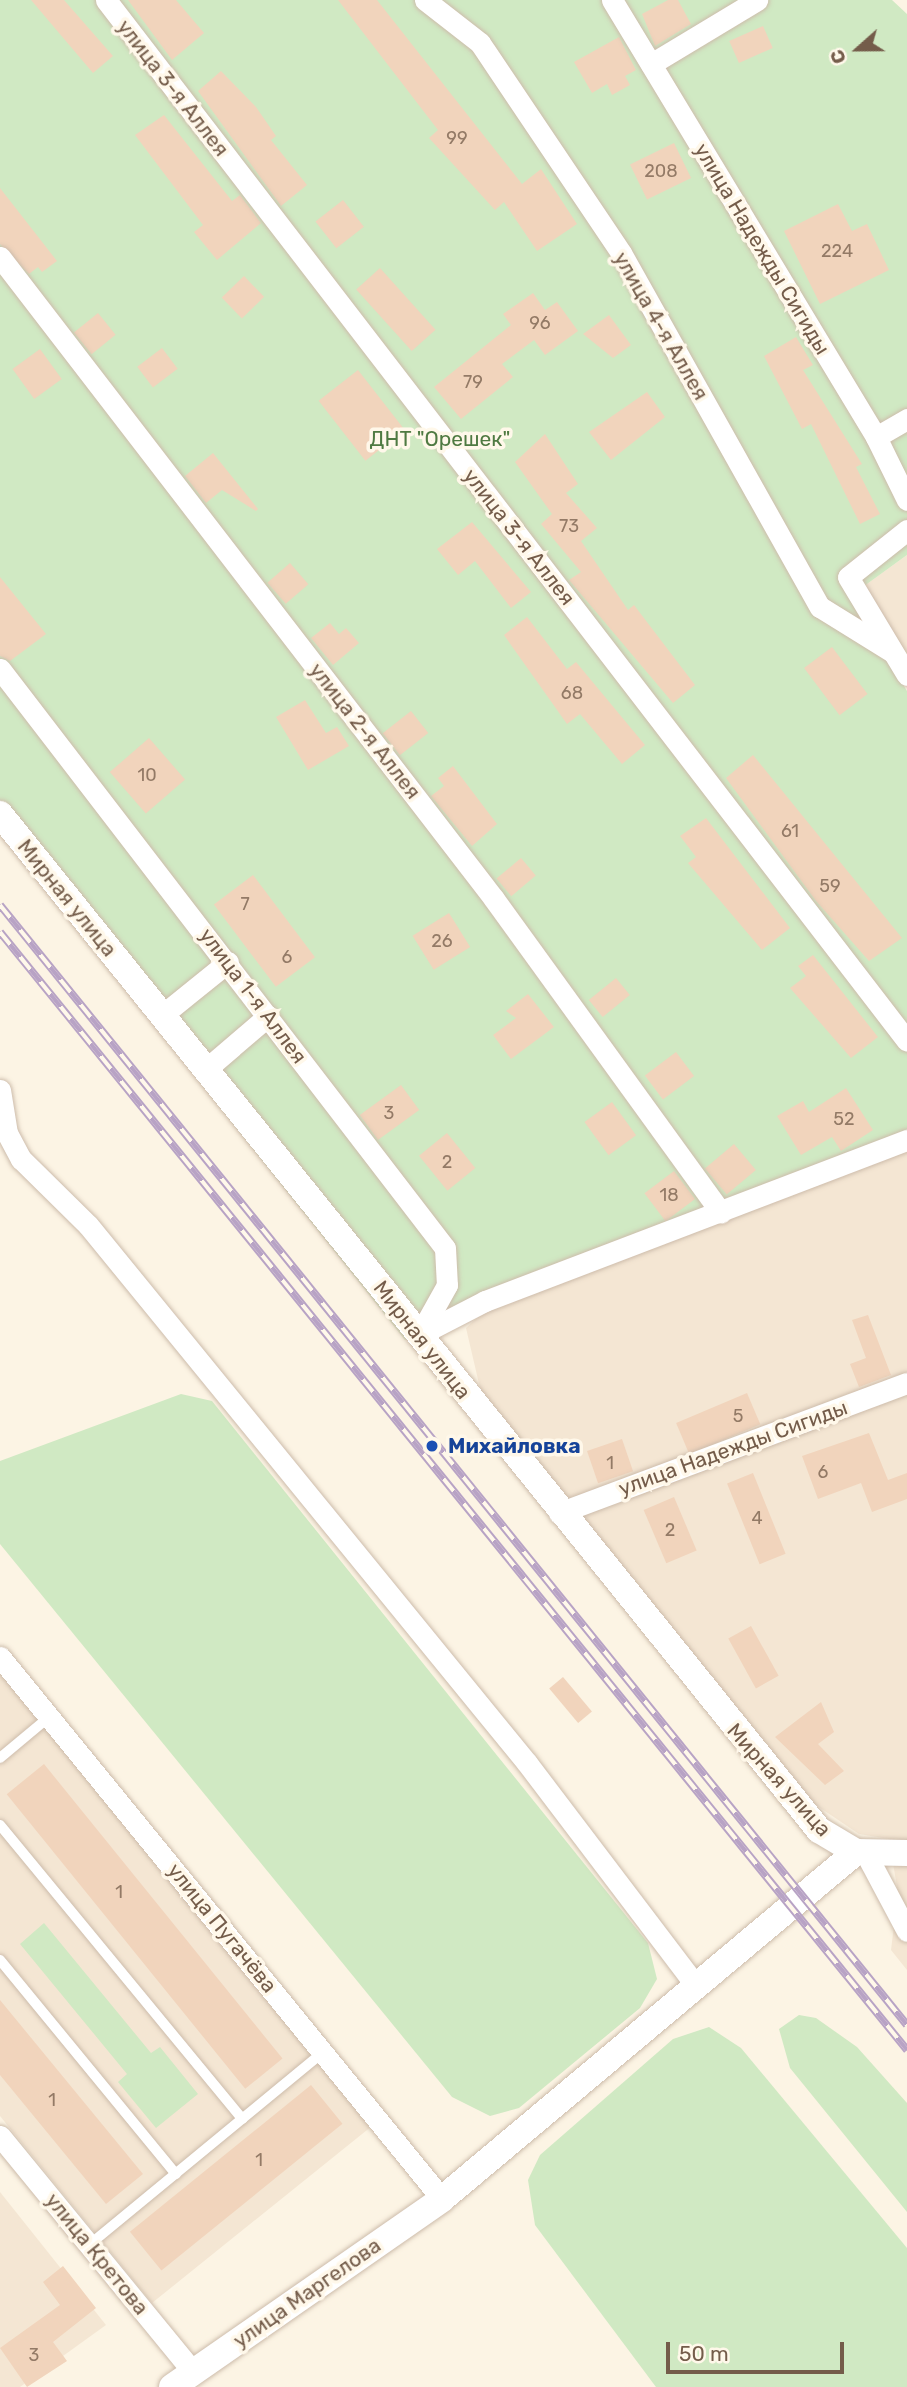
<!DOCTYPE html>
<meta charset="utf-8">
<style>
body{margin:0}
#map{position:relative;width:907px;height:2387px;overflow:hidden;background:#fcf4e4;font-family:Rubik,sans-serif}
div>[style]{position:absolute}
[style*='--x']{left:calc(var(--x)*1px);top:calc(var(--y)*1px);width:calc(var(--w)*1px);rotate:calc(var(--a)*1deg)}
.residential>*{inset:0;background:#f4e6d3}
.green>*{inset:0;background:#d0e9c3}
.building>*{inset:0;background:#f1d4bc;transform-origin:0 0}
.roads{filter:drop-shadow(0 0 2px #cdbcab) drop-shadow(0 0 2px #cdbcab)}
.service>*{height:10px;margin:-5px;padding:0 5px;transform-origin:5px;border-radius:5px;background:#fff}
.minor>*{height:21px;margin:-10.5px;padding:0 10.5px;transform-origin:10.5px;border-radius:10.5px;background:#fff}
.tertiary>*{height:26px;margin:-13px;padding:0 13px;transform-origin:13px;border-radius:13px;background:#fff}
.rail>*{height:8px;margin-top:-4px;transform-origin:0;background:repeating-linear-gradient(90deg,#fff8ea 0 16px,#b8a3c5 0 32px);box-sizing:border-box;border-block:2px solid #b8a3c5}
.dots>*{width:19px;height:19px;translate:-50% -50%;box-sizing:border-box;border:4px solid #fff8ea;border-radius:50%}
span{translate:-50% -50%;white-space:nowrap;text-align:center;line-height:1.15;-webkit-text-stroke:7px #fff8ea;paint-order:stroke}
.number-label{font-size:18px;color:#937a66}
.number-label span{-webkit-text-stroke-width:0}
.street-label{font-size:21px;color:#745c4a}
.park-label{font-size:21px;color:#4f7a42}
.transit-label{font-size:21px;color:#164399;font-weight:700}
.left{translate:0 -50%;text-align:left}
.north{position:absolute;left:823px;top:14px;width:70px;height:70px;-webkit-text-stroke:5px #fff8ea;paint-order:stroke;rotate:249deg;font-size:19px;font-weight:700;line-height:28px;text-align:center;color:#745c4a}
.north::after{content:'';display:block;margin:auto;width:24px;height:32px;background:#745c4a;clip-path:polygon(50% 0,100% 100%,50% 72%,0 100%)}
.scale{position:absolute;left:666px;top:2342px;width:178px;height:32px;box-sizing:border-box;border:4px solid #745c4a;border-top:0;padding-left:9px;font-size:21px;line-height:24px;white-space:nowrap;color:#745c4a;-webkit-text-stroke:5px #fff8ea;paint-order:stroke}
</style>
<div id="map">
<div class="residential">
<div style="clip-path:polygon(907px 555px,907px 686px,849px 597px)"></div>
<div style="clip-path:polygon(907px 1140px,907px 1970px,891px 1950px,898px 1893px,889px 1839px,859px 1834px,810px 1801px,483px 1401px,466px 1328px,482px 1313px)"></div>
<div style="clip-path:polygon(0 1673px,372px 2126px,152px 2303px,0 2116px)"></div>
<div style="clip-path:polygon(0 2192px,106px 2325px,20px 2387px,0 2387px)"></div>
</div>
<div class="green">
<div style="clip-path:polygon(0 0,892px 0,907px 14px,907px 555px,849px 597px,907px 691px,907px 1140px,405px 1340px,0 832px)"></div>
<div style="clip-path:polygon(181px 1394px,212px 1401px,648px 1943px,657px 1979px,640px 2008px,519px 2108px,490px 2116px,452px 2097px,0 1544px,0 1461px)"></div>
<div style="clip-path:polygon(44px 1923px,151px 2053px,160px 2047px,198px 2094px,156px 2128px,118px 2082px,127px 2074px,20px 1944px)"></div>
<div style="clip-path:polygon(799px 2015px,816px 2018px,857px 2047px,907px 2103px,907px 2212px,790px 2068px,779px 2029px)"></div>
<div style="clip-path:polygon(709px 2027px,741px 2048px,907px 2248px,907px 2387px,656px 2387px,535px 2225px,528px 2180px,540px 2155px,673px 2039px)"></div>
</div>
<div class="building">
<div style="clip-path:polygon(31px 0,64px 0,113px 56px,93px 73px)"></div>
<div style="clip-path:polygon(128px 0,176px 0,204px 33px,172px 60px)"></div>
<div style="clip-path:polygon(338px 0,377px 0,522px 184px,541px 169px,577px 224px,537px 251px,504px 202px,495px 210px,429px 138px,438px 130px)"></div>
<div style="clip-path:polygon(668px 0,678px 0,691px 24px,655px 46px,642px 14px)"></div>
<div style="left:763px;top:26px;width:24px;height:37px;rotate:66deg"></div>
<div style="clip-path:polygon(619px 37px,636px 70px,625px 76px,630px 85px,612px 95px,607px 84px,592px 93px,574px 62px)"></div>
<div style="clip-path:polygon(221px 71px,256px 107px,276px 136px,271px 140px,307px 185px,281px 206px,198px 91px)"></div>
<div style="clip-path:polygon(164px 115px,232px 201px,240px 195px,261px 223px,217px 260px,194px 232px,203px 225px,135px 135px)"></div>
<div style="left:674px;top:143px;width:39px;height:49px;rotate:64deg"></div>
<div style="clip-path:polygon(0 188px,57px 261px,42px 272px,38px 267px,29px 274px,0 244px)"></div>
<div style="left:343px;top:200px;width:34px;height:35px;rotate:52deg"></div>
<div style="clip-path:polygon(838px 204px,852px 231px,867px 224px,889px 270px,820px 304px,784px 231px)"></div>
<div style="left:380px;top:268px;width:83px;height:32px;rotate:48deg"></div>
<div style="left:244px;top:276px;width:29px;height:31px;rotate:46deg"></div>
<div style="clip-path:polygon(533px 293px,545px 310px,557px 302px,578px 331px,545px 355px,534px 340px,502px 364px,513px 377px,461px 419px,434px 387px,511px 325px,503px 314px)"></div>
<div style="left:98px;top:313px;width:28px;height:31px;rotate:51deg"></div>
<div style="clip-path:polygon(609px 315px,631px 345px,613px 358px,583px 334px)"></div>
<div style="clip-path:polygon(796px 337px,813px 365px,803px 370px,862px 464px,856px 467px,880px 514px,860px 524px,811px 424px,802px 429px,764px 356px)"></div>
<div style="left:162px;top:348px;width:26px;height:31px;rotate:53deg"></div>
<div style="left:40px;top:349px;width:37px;height:34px;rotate:54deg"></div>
<div style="left:358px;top:370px;width:76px;height:50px;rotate:52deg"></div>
<div style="clip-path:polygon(647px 392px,665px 417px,611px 460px,589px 432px)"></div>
<div style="clip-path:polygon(545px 434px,578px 484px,566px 493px,597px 528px,581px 541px,628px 610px,634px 605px,695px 685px,673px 703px,569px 580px,581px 572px,541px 524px,552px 514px,515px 462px)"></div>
<div style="clip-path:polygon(213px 453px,258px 509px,256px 511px,222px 490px,206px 503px,185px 476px)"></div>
<div style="clip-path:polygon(472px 522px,531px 592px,511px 608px,475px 561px,458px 575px,437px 549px)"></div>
<div style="left:290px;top:563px;width:28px;height:30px;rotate:49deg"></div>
<div style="clip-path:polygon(0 577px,46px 634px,10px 661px,0 656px)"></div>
<div style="clip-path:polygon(527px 617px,567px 669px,576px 662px,645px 745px,622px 764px,580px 714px,567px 724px,504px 635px)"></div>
<div style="clip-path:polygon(330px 623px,339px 634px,346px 628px,359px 643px,333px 665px,311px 638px)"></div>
<div style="left:832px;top:647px;width:59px;height:35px;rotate:53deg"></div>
<div style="clip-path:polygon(305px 700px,326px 733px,337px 727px,349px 746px,308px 770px,276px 717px)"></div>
<div style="left:411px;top:711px;width:28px;height:36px;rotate:52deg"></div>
<div style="left:149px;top:738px;width:55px;height:52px;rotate:49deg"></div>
<div style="clip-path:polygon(753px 755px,902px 938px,869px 961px,816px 901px,726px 778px)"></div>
<div style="clip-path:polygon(453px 766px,497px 824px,472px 846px,431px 796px,444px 786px,438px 778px)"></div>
<div style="clip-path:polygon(706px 818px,790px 928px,762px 950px,688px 863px,696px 857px,680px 836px)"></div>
<div style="left:521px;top:858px;width:23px;height:32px;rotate:50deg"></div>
<div style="left:253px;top:875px;width:103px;height:49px;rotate:53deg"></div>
<div style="left:449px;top:913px;width:40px;height:43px;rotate:58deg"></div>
<div style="clip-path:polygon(813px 955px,878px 1037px,851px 1058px,790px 988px,806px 976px,798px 966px)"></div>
<div style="left:616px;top:978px;width:22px;height:35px;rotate:51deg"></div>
<div style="clip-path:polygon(528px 994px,554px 1027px,511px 1059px,493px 1035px,516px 1018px,506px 1011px)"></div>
<div style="left:676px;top:1052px;width:30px;height:39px;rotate:53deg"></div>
<div style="left:401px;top:1085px;width:31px;height:51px;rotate:54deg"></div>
<div style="clip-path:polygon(846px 1088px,873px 1130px,841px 1151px,832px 1137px,801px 1155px,777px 1116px,803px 1101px,809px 1112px)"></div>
<div style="left:612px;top:1102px;width:41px;height:34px;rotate:54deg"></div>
<div style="left:447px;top:1133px;width:45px;height:36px;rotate:51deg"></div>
<div style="left:734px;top:1144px;width:34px;height:38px;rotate:50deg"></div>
<div style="left:674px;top:1171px;width:35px;height:37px;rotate:53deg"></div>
<div style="clip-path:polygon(868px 1315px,891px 1375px,859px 1387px,850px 1364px,866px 1358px,852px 1320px)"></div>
<div style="left:747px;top:1393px;width:34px;height:77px;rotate:67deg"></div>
<div style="clip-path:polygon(869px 1433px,888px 1480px,907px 1473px,907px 1499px,872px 1512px,861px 1483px,818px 1499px,802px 1456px)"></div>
<div style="left:622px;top:1439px;width:34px;height:37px;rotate:71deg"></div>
<div style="left:753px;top:1473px;width:87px;height:28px;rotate:68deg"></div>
<div style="left:674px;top:1497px;width:58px;height:33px;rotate:67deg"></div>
<div style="left:751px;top:1626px;width:57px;height:26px;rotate:61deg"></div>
<div style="left:563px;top:1677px;width:45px;height:18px;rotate:50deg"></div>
<div style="clip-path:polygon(821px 1702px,834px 1732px,818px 1744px,844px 1771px,825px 1785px,775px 1737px)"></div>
<div style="left:44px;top:1764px;width:379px;height:48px;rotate:51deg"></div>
<div style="clip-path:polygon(0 2000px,143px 2174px,106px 2204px,0 2075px)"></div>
<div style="left:311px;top:2085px;width:50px;height:233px;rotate:51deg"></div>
<div style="clip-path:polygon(63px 2266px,96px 2308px,53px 2342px,67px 2361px,27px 2387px,0 2348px,60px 2305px,43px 2282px)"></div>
</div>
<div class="roads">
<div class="service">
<div style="--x:0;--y:1758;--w:64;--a:-39.9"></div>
<div style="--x:0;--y:1825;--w:381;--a:50.5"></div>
<div style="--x:0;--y:1960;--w:277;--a:50.6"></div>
<div style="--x:89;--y:2245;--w:303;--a:-39.5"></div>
</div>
<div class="minor">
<div style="--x:106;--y:0;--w:1313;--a:52.42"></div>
<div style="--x:425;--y:0;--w:70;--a:38"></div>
<div style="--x:480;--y:43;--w:253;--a:56.1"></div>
<div style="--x:621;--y:253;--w:406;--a:60.7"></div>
<div style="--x:820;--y:607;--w:84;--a:31.8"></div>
<div style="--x:612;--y:0;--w:511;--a:58.86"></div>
<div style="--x:876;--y:437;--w:70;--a:63.8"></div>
<div style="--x:651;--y:64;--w:124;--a:-31.1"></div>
<div style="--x:0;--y:257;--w:810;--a:52.42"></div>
<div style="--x:494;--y:899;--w:387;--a:54.1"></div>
<div style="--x:876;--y:437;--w:36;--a:-30"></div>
<div style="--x:907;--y:530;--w:75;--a:141.5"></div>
<div style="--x:848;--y:577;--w:114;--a:59"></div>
<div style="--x:0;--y:669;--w:730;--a:52.46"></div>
<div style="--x:445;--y:1248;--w:37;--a:87"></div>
<div style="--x:447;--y:1285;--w:57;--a:119.2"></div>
<div style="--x:161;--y:1016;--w:86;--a:-38.9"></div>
<div style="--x:205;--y:1070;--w:83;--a:-40.6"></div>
<div style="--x:0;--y:1090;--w:44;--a:80.8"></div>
<div style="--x:7;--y:1133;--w:30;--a:62"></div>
<div style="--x:21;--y:1159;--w:94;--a:44.6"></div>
<div style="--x:88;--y:1225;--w:694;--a:50.79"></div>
<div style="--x:527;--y:1763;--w:280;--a:52.8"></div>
<div style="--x:421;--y:1334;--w:72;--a:-27.3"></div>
<div style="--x:485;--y:1301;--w:452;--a:-20.9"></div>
<div style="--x:559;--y:1513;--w:371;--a:-20.5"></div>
<div style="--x:0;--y:1657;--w:699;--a:50.8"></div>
<div style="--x:866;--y:1854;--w:87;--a:62"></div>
<div style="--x:0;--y:2136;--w:305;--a:50.7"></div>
</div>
<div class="tertiary">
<div style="--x:0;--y:814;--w:1305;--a:51.13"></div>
<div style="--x:819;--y:1830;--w:43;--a:30.7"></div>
<div style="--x:856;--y:1852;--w:51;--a:1.1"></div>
<div style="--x:172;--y:2387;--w:329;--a:-34.8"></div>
<div style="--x:442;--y:2199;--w:540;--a:-39.97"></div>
</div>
</div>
<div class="rail">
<div style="--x:0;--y:905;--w:1441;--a:51"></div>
<div style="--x:0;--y:932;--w:1440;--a:50.95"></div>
</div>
<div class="dots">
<div style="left:432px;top:1446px;background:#1a4fb4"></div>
</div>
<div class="number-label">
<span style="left:457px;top:138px">99</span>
<span style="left:661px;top:171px">208</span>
<span style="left:837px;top:251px">224</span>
<span style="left:540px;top:323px">96</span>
<span style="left:473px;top:382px">79</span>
<span style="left:569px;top:526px">73</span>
<span style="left:572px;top:693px">68</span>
<span style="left:147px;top:775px">10</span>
<span style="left:790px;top:831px">61</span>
<span style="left:830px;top:886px">59</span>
<span style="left:245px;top:904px">7</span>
<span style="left:442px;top:941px">26</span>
<span style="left:287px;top:957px">6</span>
<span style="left:389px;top:1113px">3</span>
<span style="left:844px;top:1119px">52</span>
<span style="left:447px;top:1162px">2</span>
<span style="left:669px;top:1195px">18</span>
<span style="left:738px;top:1416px">5</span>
<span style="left:610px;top:1463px">1</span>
<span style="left:823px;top:1472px">6</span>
<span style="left:757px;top:1518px">4</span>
<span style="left:670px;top:1530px">2</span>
<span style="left:119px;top:1892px">1</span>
<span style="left:52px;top:2100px">1</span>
<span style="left:259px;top:2160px">1</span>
<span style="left:34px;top:2355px">3</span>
</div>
<div class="street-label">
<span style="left:173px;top:88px;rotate:52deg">улица 3-я Аллея</span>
<span style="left:762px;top:249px;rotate:59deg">улица Надежды Сигиды</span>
<span style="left:661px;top:326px;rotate:60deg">улица 4-я Аллея</span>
<span style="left:519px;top:537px;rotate:52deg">улица 3-я Аллея</span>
<span style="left:365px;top:731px;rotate:52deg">улица 2-я Аллея</span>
<span style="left:67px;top:898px;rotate:51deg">Мирная улица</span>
<span style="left:253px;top:996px;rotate:53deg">улица 1-я Аллея</span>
<span style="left:422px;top:1340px;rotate:52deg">Мирная улица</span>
<span style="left:733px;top:1448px;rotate:-20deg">улица Надежды Сигиды</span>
<span style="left:779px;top:1780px;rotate:48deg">Мирная улица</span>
<span style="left:222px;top:1928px;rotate:51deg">улица Пугачёва</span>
<span style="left:97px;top:2254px;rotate:51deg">улица Кретова</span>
<span style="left:307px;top:2293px;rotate:-35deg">улица Маргелова</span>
</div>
<div class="park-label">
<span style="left:440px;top:439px">ДНТ "Орешек"</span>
</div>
<div class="transit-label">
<span class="left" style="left:448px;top:1446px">Михайловка</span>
</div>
<div class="north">С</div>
<div class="scale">50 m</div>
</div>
